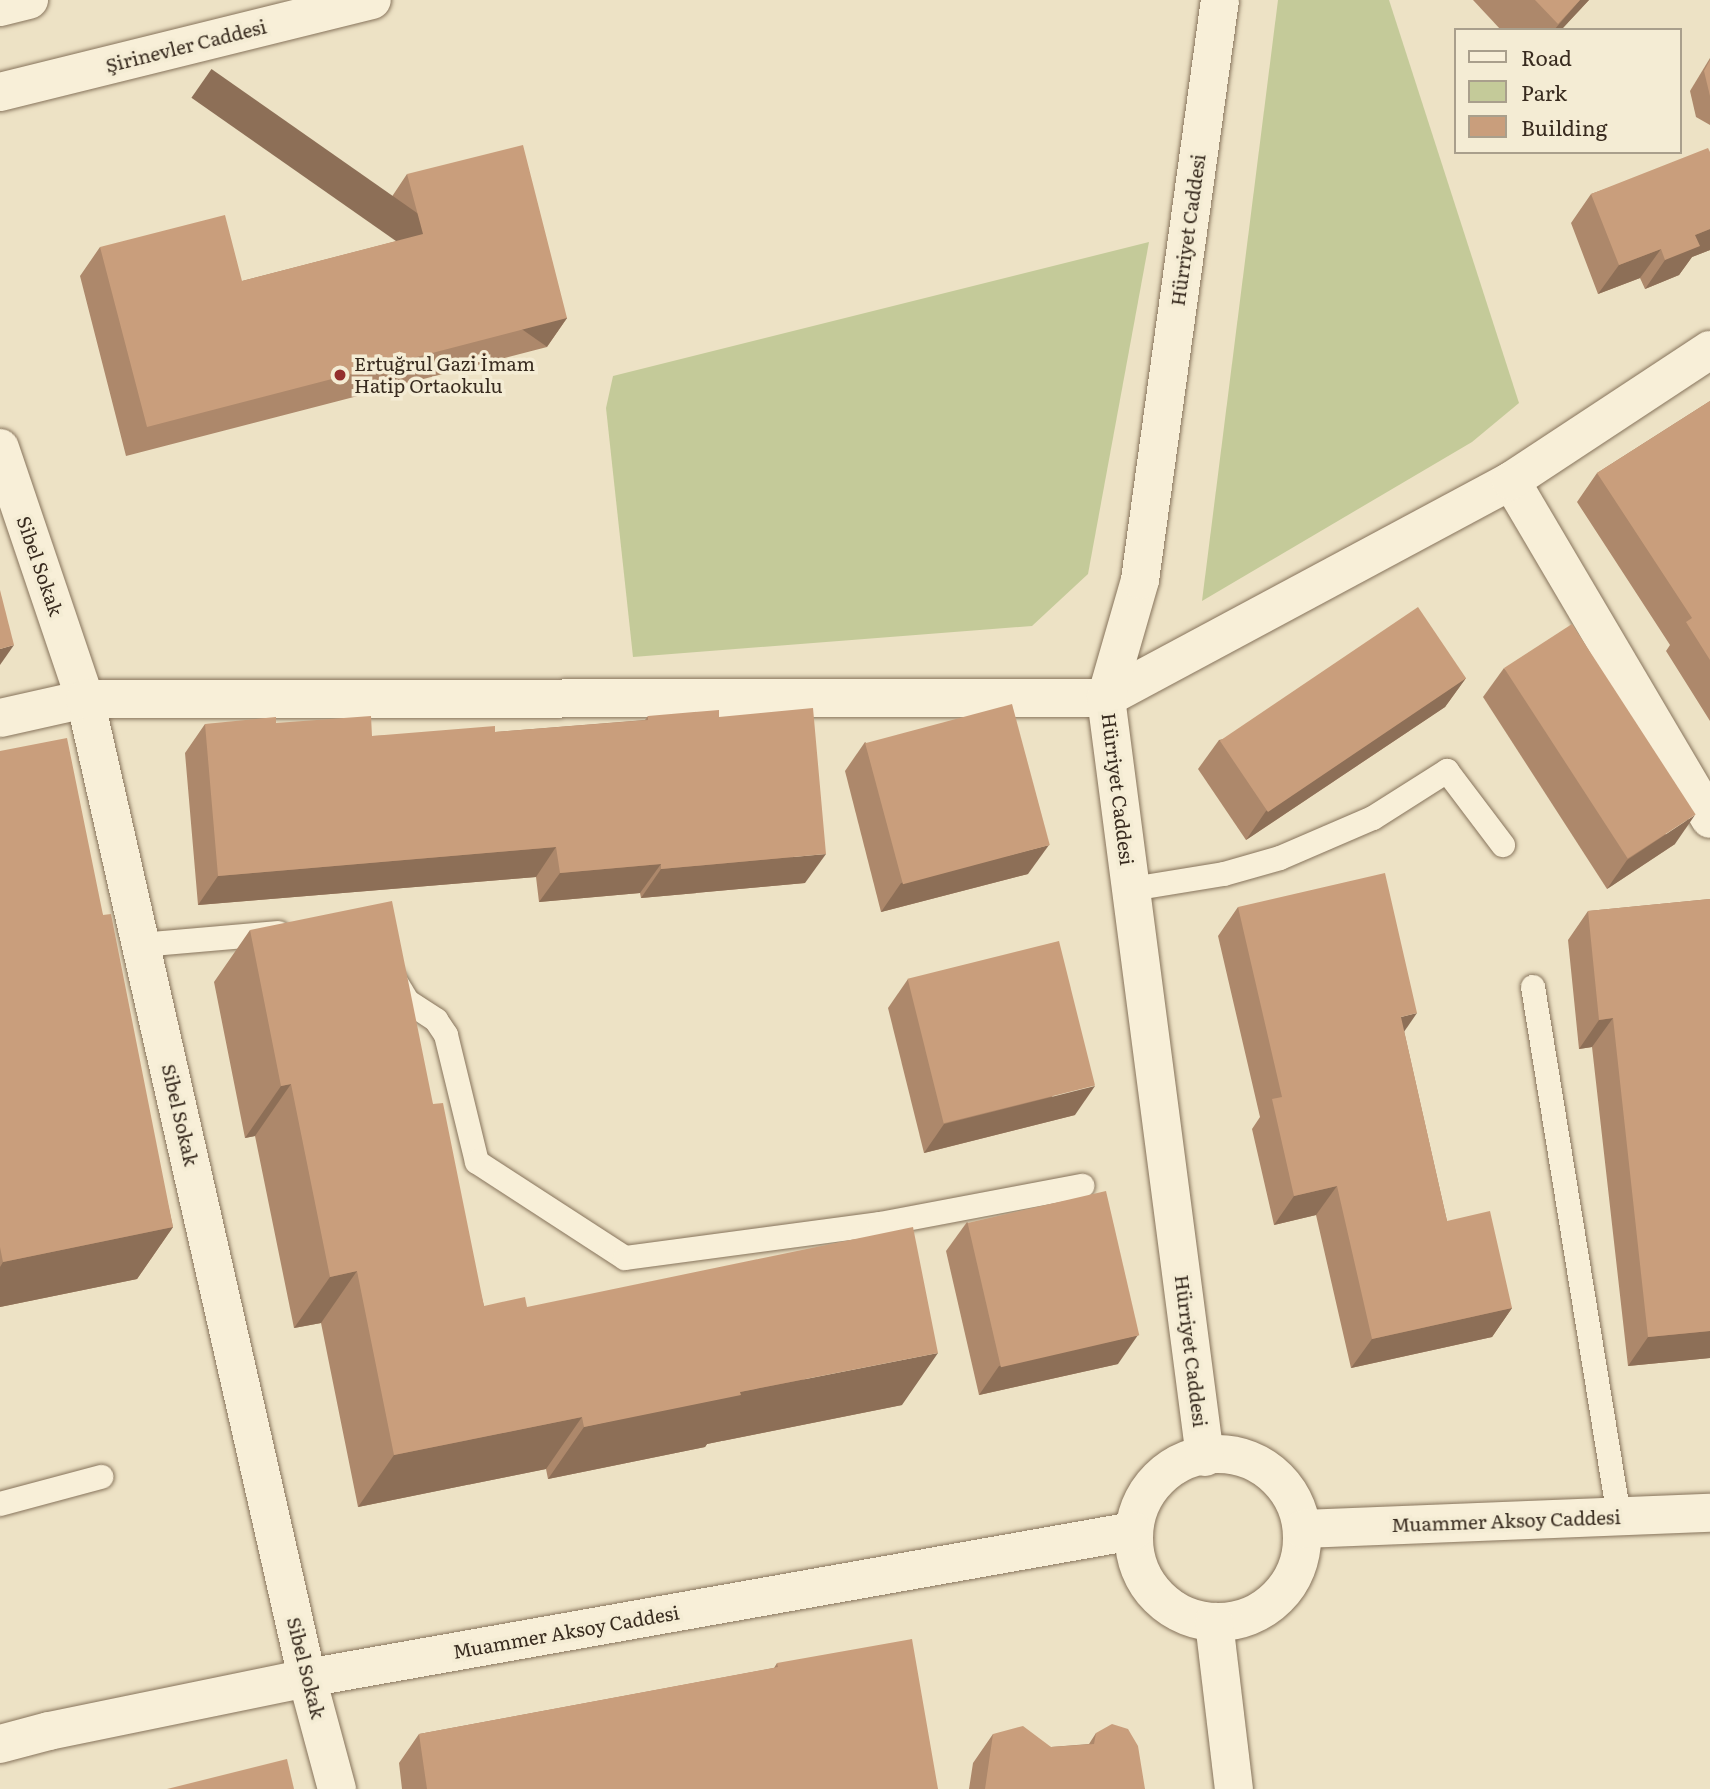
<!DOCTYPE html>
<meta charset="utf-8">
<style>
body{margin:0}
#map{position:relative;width:1710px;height:1789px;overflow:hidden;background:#ede2c5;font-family:Literata,serif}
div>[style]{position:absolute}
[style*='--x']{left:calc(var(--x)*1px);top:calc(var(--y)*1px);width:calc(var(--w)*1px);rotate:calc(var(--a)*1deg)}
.green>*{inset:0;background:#c4ca99}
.roads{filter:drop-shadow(0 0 2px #87745c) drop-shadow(0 0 2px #87745c)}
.lane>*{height:24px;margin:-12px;padding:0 12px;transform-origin:12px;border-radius:12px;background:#f8efd8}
.street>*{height:38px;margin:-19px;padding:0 19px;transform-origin:19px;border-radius:19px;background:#f8efd8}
.secondary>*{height:38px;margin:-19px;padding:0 19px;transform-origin:19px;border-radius:19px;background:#f8efd8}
.secondary>.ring{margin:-19px;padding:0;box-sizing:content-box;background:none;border:38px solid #f8efd8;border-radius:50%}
.wall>*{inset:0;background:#ad886b}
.shaded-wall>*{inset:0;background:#8d6f57;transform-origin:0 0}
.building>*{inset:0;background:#c99e7c;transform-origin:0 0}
.dots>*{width:19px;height:19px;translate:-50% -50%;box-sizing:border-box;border:4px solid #f4ecd4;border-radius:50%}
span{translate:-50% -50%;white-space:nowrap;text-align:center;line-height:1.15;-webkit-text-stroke:7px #f4ecd4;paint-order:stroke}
.street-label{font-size:19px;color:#382b1f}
.poi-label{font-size:19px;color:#382b1f}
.left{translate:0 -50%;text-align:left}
.legend{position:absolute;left:1454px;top:28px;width:228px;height:126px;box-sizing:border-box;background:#f4ecd4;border:2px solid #a99f8c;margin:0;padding:9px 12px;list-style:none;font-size:21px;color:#382b1f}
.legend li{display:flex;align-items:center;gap:14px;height:35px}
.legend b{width:35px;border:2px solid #a99f8c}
</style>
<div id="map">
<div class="green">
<div style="clip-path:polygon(1278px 0,1389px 0,1519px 403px,1472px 442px,1202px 601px)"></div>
<div style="clip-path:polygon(1149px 242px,1088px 574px,1032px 626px,633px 657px,606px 408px,613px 376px)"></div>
</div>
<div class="roads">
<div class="lane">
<div style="--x:1132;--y:889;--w:93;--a:-9.3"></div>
<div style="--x:1224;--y:874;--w:58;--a:-15.9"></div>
<div style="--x:1280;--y:858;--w:101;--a:-23.3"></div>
<div style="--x:1373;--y:818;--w:88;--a:-32.4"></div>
<div style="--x:1447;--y:771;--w:93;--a:52.9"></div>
<div style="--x:141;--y:945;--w:138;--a:-5"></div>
<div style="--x:394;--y:979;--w:26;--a:59"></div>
<div style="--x:407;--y:1001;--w:35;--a:33"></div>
<div style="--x:436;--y:1020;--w:18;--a:56"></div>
<div style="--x:446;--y:1035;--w:131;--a:76.3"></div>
<div style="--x:477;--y:1162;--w:176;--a:33"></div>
<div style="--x:625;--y:1258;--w:257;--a:-7.6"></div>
<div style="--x:880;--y:1224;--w:206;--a:-10.7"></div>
<div style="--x:1533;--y:987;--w:537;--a:80.78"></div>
<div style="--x:0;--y:1504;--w:105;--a:-15"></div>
</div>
<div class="street">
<div style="--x:0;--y:448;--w:265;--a:71.3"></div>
<div style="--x:85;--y:699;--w:1004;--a:77.22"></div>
<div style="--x:307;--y:1678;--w:115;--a:74.9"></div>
<div style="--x:1511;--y:481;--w:392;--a:59.5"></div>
<div style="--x:0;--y:718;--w:87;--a:-12.6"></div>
<div style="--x:85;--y:699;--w:1021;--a:-0.06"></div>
<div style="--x:1106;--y:698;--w:459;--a:-28.2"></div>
<div style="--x:1511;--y:481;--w:238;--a:-33.4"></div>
</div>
<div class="secondary">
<div style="--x:0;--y:7;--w:30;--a:-14"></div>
<div style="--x:0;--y:92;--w:383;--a:-13.9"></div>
<div class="ring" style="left:1134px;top:1454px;width:130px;height:130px"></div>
<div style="--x:1205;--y:1457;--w:765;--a:-97.43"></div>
<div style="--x:1106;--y:698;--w:123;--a:-73.9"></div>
<div style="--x:1140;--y:580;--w:585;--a:-82.15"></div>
<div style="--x:1303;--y:1529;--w:407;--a:-2.3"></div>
<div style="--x:1214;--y:1622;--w:168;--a:83.2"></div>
<div style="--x:0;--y:1744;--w:51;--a:-14.9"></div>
<div style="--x:49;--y:1731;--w:263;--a:-11.6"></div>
<div style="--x:307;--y:1678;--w:839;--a:-10.09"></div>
</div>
</div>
<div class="wall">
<div style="clip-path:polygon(1473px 0,1589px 0,1561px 30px,1501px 30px)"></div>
<div style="clip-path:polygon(1710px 58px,1710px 125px,1696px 117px,1690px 91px)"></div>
<div style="clip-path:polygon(1710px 152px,1710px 250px,1692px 257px,1679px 275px,1645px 289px,1640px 278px,1598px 294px,1571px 223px,1591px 194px)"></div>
<div style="clip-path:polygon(407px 174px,567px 318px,547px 347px,126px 456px,80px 276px,100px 247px,242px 281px,397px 241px,387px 204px)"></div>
<div style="clip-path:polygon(1710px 401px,1710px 721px,1666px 651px,1670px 645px,1577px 502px,1597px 473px)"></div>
<div style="clip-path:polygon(1504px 668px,1675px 844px,1607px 889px,1483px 697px)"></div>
<div style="clip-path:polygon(1466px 678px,1445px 707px,1246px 840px,1198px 769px,1219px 740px)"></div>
<div style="clip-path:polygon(648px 716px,719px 717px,805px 883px,641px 898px,640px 893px,539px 902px,536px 877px,198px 905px,185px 753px,205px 724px,276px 723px,372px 736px,495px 732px,645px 720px)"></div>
<div style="clip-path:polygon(865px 742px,1028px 874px,881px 912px,845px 771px)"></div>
<div style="clip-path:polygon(0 751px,103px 915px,173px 1227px,137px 1279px,0 1307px)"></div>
<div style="clip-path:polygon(1710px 899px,1710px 1358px,1628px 1366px,1592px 1047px,1579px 1049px,1568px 940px,1588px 911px)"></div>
<div style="clip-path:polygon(1238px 907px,1404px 1031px,1447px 1221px,1512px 1308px,1492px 1337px,1351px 1368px,1316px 1215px,1274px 1225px,1252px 1129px,1260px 1117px,1218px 936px)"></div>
<div style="clip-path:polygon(250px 930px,433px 1104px,484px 1306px,527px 1307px,902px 1405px,707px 1444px,705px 1447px,548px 1479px,546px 1469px,358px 1507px,321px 1323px,294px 1328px,255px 1136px,245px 1138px,214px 982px)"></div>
<div style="clip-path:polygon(908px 979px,1075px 1115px,924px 1153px,888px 1008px)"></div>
<div style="clip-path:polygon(967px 1222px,1118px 1364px,979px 1395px,946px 1251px)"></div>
<div style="clip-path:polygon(777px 1663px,938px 1789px,402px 1789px,399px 1763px,419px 1734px,774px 1668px)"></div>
<div style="clip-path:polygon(1096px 1733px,1145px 1789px,969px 1789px,973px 1763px,993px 1734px,1051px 1747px,1089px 1744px)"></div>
</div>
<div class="shaded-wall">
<div style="clip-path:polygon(1580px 0,1589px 0,1561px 30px,1554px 30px)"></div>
<div style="clip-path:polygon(1710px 229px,1710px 250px,1692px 257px,1679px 275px,1645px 289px,1665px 260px,1695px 235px)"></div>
<div style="clip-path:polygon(1661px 249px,1640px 278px,1598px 294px,1619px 265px)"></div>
<div style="left:567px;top:318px;width:35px;height:434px;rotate:125deg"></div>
<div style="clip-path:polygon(14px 645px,0 665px,0 649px)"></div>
<div style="clip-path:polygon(1466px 678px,1445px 707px,1246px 840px,1266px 811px)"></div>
<div style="clip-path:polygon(1695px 815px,1675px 844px,1607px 889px,1627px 860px)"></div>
<div style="clip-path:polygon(1049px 845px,1028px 874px,881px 912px,901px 883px)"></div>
<div style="clip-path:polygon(556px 847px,536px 877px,198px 905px,218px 876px)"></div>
<div style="clip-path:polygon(826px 854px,805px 883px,641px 898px,661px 869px)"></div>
<div style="clip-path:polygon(661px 864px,640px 893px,539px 902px,560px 873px)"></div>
<div style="clip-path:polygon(1417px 1013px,1397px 1042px,1401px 1017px)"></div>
<div style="clip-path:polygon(1613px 1018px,1592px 1047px,1579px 1049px,1599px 1020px)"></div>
<div style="clip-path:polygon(291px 1084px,255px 1136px,245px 1138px,281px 1086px)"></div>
<div style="clip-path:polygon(1095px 1086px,1075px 1115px,924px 1153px,944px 1124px)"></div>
<div style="clip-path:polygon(1337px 1186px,1316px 1215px,1274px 1225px,1294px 1196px)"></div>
<div style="clip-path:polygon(173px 1227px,137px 1279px,0 1307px,0 1267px,3px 1262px)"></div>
<div style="clip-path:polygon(357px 1271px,321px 1323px,294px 1328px,330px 1277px)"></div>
<div style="clip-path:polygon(1512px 1308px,1492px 1337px,1351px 1368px,1372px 1339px)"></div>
<div style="clip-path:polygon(1710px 1331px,1710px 1358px,1628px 1366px,1648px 1337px)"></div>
<div style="clip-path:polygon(1138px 1335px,1118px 1364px,979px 1395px,999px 1366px)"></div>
<div style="clip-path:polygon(938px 1353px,902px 1405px,707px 1444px,705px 1447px,548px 1479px,584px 1427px,740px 1392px)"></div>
<div style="clip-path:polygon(582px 1417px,546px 1469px,358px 1507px,394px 1455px)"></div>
</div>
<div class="building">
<div style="clip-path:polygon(1535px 0,1580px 0,1558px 24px)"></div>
<div style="clip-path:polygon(1710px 60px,1710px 96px,1704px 71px)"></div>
<div style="clip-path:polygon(523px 145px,567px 318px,147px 427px,100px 247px,225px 215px,242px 281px,423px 234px,407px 174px)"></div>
<div style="clip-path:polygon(1708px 148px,1710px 152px,1710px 229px,1695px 235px,1700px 246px,1665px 260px,1661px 249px,1619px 265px,1591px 194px)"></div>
<div style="clip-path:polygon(1710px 401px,1710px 660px,1686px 622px,1692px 618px,1597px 473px)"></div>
<div style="clip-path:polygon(0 590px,14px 645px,0 649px)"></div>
<div style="left:1418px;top:607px;width:86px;height:239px;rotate:56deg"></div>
<div style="left:1572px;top:624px;width:227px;height:81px;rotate:57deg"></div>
<div style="left:1012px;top:704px;width:146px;height:152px;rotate:75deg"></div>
<div style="clip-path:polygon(813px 708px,826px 854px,661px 869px,661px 864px,560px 873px,556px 847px,218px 876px,205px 724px,276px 717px,276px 723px,371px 716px,372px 736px,495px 726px,495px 732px,648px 720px,648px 716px,719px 710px,719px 717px)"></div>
<div style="clip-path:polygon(67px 738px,103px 915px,111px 914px,173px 1227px,3px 1262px,0 1247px,0 751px)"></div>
<div style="clip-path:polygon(1385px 873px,1417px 1013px,1401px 1017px,1447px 1221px,1490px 1211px,1512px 1308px,1372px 1339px,1337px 1186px,1294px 1196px,1272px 1099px,1282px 1097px,1238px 907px)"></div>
<div style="clip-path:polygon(1710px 899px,1710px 1331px,1648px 1337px,1613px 1018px,1599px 1020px,1588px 911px)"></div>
<div style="clip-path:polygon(392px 901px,433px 1104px,443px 1103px,484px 1306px,525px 1297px,527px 1307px,913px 1227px,938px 1353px,740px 1392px,741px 1395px,584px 1427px,582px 1417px,394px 1455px,357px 1271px,330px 1277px,291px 1084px,281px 1086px,250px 930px)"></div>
<div style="left:1059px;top:941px;width:149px;height:156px;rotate:76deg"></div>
<div style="left:1106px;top:1191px;width:148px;height:142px;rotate:77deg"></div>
<div style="clip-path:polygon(912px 1639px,938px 1789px,427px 1789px,419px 1734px,778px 1667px,777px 1663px)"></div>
<div style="clip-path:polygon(1112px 1724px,1128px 1729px,1138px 1746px,1145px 1789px,985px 1789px,993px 1734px,1023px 1726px,1051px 1747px,1094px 1744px,1096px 1733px)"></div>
<div style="clip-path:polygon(287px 1759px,294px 1789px,167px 1789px)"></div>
</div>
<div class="dots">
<div style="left:340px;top:375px;background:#942f2e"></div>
</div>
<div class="street-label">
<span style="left:186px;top:46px;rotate:-14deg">Şirinevler Caddesi</span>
<span style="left:1188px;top:230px;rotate:-82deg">Hürriyet Caddesi</span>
<span style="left:40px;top:566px;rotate:71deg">Sibel Sokak</span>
<span style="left:1118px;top:789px;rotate:83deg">Hürriyet Caddesi</span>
<span style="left:180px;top:1115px;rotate:77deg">Sibel Sokak</span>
<span style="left:1191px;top:1351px;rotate:83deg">Hürriyet Caddesi</span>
<span style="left:1506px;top:1521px;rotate:-2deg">Muammer Aksoy Caddesi</span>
<span style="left:566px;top:1632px;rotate:-10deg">Muammer Aksoy Caddesi</span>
<span style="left:306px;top:1668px;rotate:76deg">Sibel Sokak</span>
</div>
<div class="poi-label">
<span class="left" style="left:354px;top:375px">Ertuğrul Gazi İmam<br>Hatip Ortaokulu</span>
</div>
<ul class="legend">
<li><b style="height:9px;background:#f8efd8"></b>Road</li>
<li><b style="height:19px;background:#c4ca99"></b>Park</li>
<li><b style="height:19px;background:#c99e7c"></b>Building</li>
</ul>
</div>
